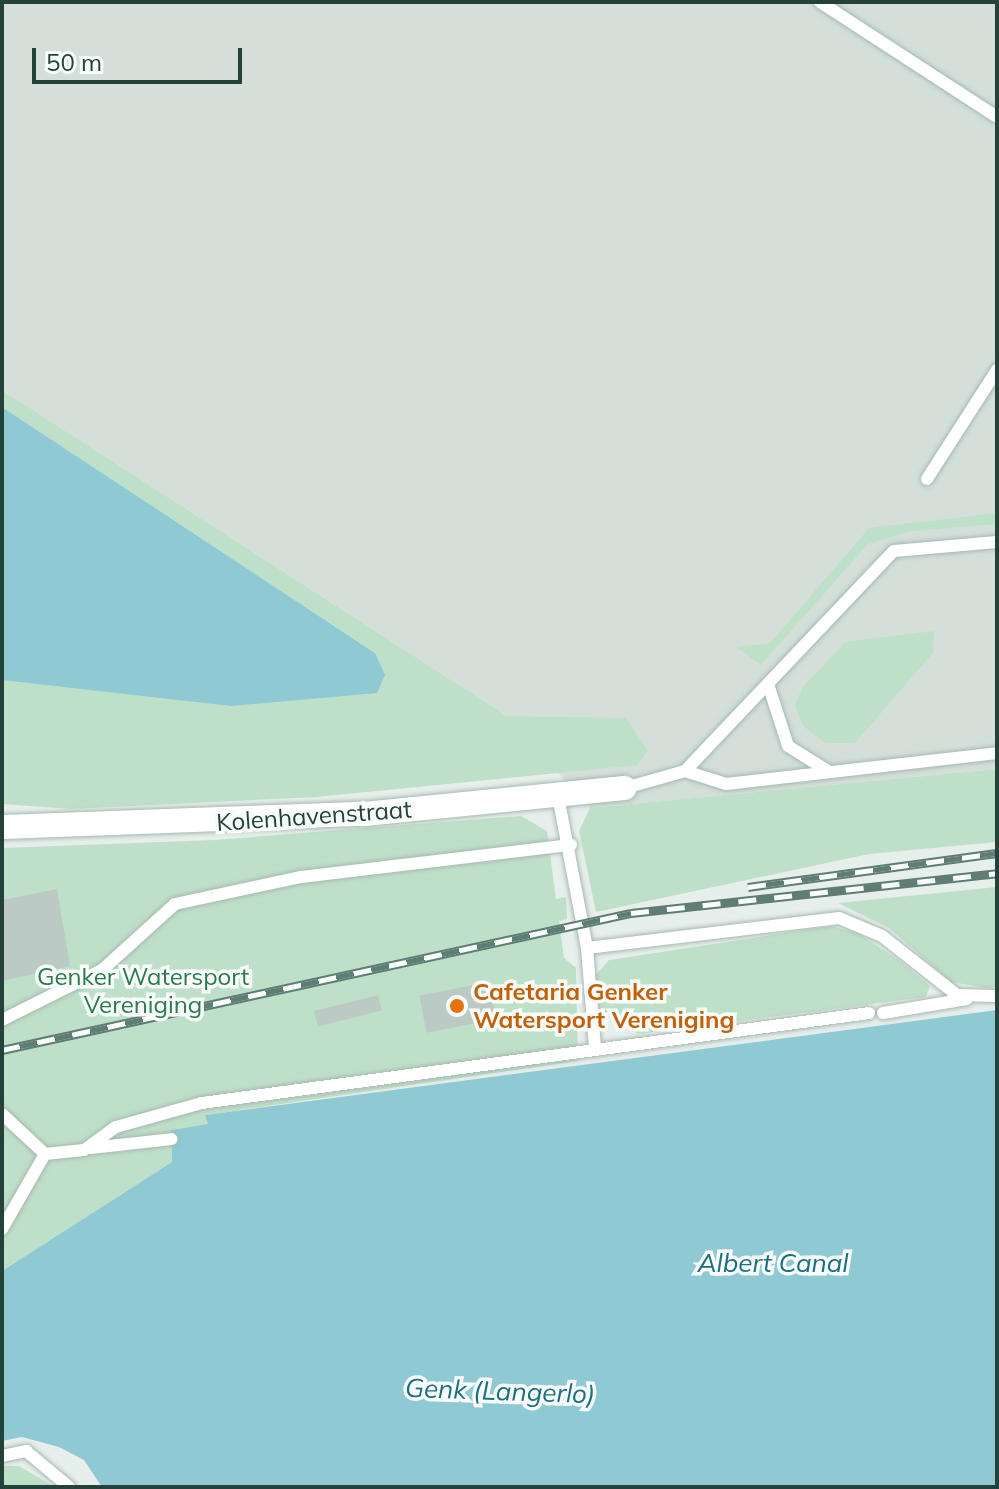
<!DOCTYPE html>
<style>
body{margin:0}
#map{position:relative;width:999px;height:1489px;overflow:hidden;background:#e6efeb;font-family:Mulish,sans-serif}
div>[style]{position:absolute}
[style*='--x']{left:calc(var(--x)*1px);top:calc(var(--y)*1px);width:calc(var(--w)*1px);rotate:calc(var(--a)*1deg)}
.built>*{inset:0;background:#d4dfda}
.green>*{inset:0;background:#bfe0c8}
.water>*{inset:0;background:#8ec9d4}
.building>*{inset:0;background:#bbcac4;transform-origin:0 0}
.roads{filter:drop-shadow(0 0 2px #a8b8b2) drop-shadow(0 0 2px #a8b8b2)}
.service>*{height:12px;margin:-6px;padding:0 6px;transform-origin:6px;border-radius:6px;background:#fff}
.minor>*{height:24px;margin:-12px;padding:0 12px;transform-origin:12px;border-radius:12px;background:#fff}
.rail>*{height:9px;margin-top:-4.5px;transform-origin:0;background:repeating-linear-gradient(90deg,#f7fbf9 0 18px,#5f7d75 0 36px);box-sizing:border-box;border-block:2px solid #5f7d75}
.dots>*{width:22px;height:22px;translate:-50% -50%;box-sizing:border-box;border:4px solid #f7fbf9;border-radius:50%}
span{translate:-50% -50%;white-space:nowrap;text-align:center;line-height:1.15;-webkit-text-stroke:7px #f7fbf9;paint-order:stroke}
.street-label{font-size:24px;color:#24423a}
.park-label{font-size:24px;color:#2d7a4b}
.food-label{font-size:24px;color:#c56008;font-weight:700}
.left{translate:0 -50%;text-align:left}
.water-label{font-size:26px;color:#1c6f80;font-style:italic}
.frame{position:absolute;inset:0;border:4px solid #24423a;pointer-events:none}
.scale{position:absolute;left:32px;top:48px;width:210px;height:36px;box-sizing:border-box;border:4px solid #24423a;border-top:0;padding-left:10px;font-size:24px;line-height:28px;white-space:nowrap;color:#24423a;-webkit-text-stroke:6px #f7fbf9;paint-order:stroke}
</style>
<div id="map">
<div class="built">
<div style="clip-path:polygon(2px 2px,997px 2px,997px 769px,590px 808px,507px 716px,2px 390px)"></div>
</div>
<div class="green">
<div style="clip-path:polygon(2px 390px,507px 716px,626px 718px,648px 751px,637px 765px,317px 797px,71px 809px,2px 804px,2px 679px,375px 653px,2px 407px)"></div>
<div style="clip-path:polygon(997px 513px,997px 524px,912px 531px,868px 544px,761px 665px,736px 647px,770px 643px,869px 528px)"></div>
<div style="clip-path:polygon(934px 631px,933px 653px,855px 743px,825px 743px,803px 726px,795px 705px,802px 688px,845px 642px)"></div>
<div style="clip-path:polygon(997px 769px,997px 842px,869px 854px,596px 912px,579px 831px,590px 808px)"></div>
<div style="clip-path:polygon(521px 816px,547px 831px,556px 899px,566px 897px,567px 919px,559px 921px,564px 958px,576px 968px,578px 1061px,206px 1115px,208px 1124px,171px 1130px,172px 1162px,2px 1271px,2px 848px,214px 840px)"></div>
<div style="clip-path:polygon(997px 887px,997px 987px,987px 988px,951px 982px,889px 928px,838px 903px)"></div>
<div style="clip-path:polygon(830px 926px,858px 933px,901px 962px,930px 986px,926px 997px,638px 1034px,599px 1008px,595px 976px,609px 960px)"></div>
<div style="clip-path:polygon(2px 1466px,19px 1466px,55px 1487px,2px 1487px)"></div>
</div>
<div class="water">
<div style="clip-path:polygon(2px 407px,375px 653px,385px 675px,377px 693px,231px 706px,2px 680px)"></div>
<div style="clip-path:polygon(997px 1010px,997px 1487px,102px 1487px,84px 1460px,59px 1447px,22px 1437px,2px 1441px,2px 1271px,172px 1162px,171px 1130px,208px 1124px,205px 1115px)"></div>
</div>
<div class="building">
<div style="clip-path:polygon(57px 889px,70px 966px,2px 981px,2px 900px)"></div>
<div style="left:489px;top:982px;width:38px;height:71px;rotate:79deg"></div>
<div style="left:378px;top:995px;width:16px;height:66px;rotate:76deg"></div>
</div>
<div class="roads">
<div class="service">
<div style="--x:820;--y:2;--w:211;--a:33"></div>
<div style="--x:927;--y:479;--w:130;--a:-57.3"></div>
<div style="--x:768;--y:684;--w:65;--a:72.1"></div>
<div style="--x:788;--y:746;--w:47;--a:32"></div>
<div style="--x:685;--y:771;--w:43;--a:17.6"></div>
<div style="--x:726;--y:784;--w:273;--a:-6.5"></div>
<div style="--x:625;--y:788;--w:62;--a:-15.8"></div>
<div style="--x:685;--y:771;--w:303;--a:-46.5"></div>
<div style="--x:894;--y:551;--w:103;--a:-5"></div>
<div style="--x:558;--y:796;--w:155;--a:79.2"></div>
<div style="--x:587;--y:948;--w:100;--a:85.4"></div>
<div style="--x:587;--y:948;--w:254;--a:-6.8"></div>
<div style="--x:839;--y:918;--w:47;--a:22.7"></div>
<div style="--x:882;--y:936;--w:95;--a:38.2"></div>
<div style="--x:957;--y:995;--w:40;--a:1.4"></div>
<div style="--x:883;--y:1013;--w:85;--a:-9.5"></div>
<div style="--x:2;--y:1020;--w:112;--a:-26.6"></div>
<div style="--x:102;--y:970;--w:98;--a:-42.1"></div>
<div style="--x:175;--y:904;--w:129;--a:-12.1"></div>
<div style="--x:301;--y:877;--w:272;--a:-6.8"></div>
<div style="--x:2;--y:1114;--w:59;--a:42.9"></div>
<div style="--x:45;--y:1154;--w:39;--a:-6"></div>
<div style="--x:84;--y:1150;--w:39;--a:-36"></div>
<div style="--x:116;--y:1127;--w:89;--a:-15.6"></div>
<div style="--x:202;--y:1103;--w:673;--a:-7.68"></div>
<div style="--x:91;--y:1148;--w:81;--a:-6.3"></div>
<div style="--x:2;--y:1229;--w:86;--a:-60.2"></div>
<div style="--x:2;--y:1456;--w:25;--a:-12"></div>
<div style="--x:26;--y:1451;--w:56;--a:39.9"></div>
</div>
<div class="minor">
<div style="--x:2;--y:827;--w:362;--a:-2.1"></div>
<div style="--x:364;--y:814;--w:262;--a:-5.7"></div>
</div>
</div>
<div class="rail">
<div style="--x:748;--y:887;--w:251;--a:-7.8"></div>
<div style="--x:2;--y:1050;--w:644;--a:-12.29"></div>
<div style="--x:631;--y:913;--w:368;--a:-6.2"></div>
</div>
<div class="dots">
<div style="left:457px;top:1006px;background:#e8710a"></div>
</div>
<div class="street-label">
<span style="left:314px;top:816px;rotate:-4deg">Kolenhavenstraat</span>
</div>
<div class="park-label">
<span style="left:143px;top:991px">Genker Watersport<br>Vereniging</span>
</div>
<div class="food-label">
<span class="left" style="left:473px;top:1006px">Cafetaria Genker<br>Watersport Vereniging</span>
</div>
<div class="water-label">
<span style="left:773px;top:1263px">Albert Canal</span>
<span style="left:500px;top:1391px;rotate:2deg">Genk (Langerlo)</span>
</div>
<div class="frame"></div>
<div class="scale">50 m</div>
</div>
